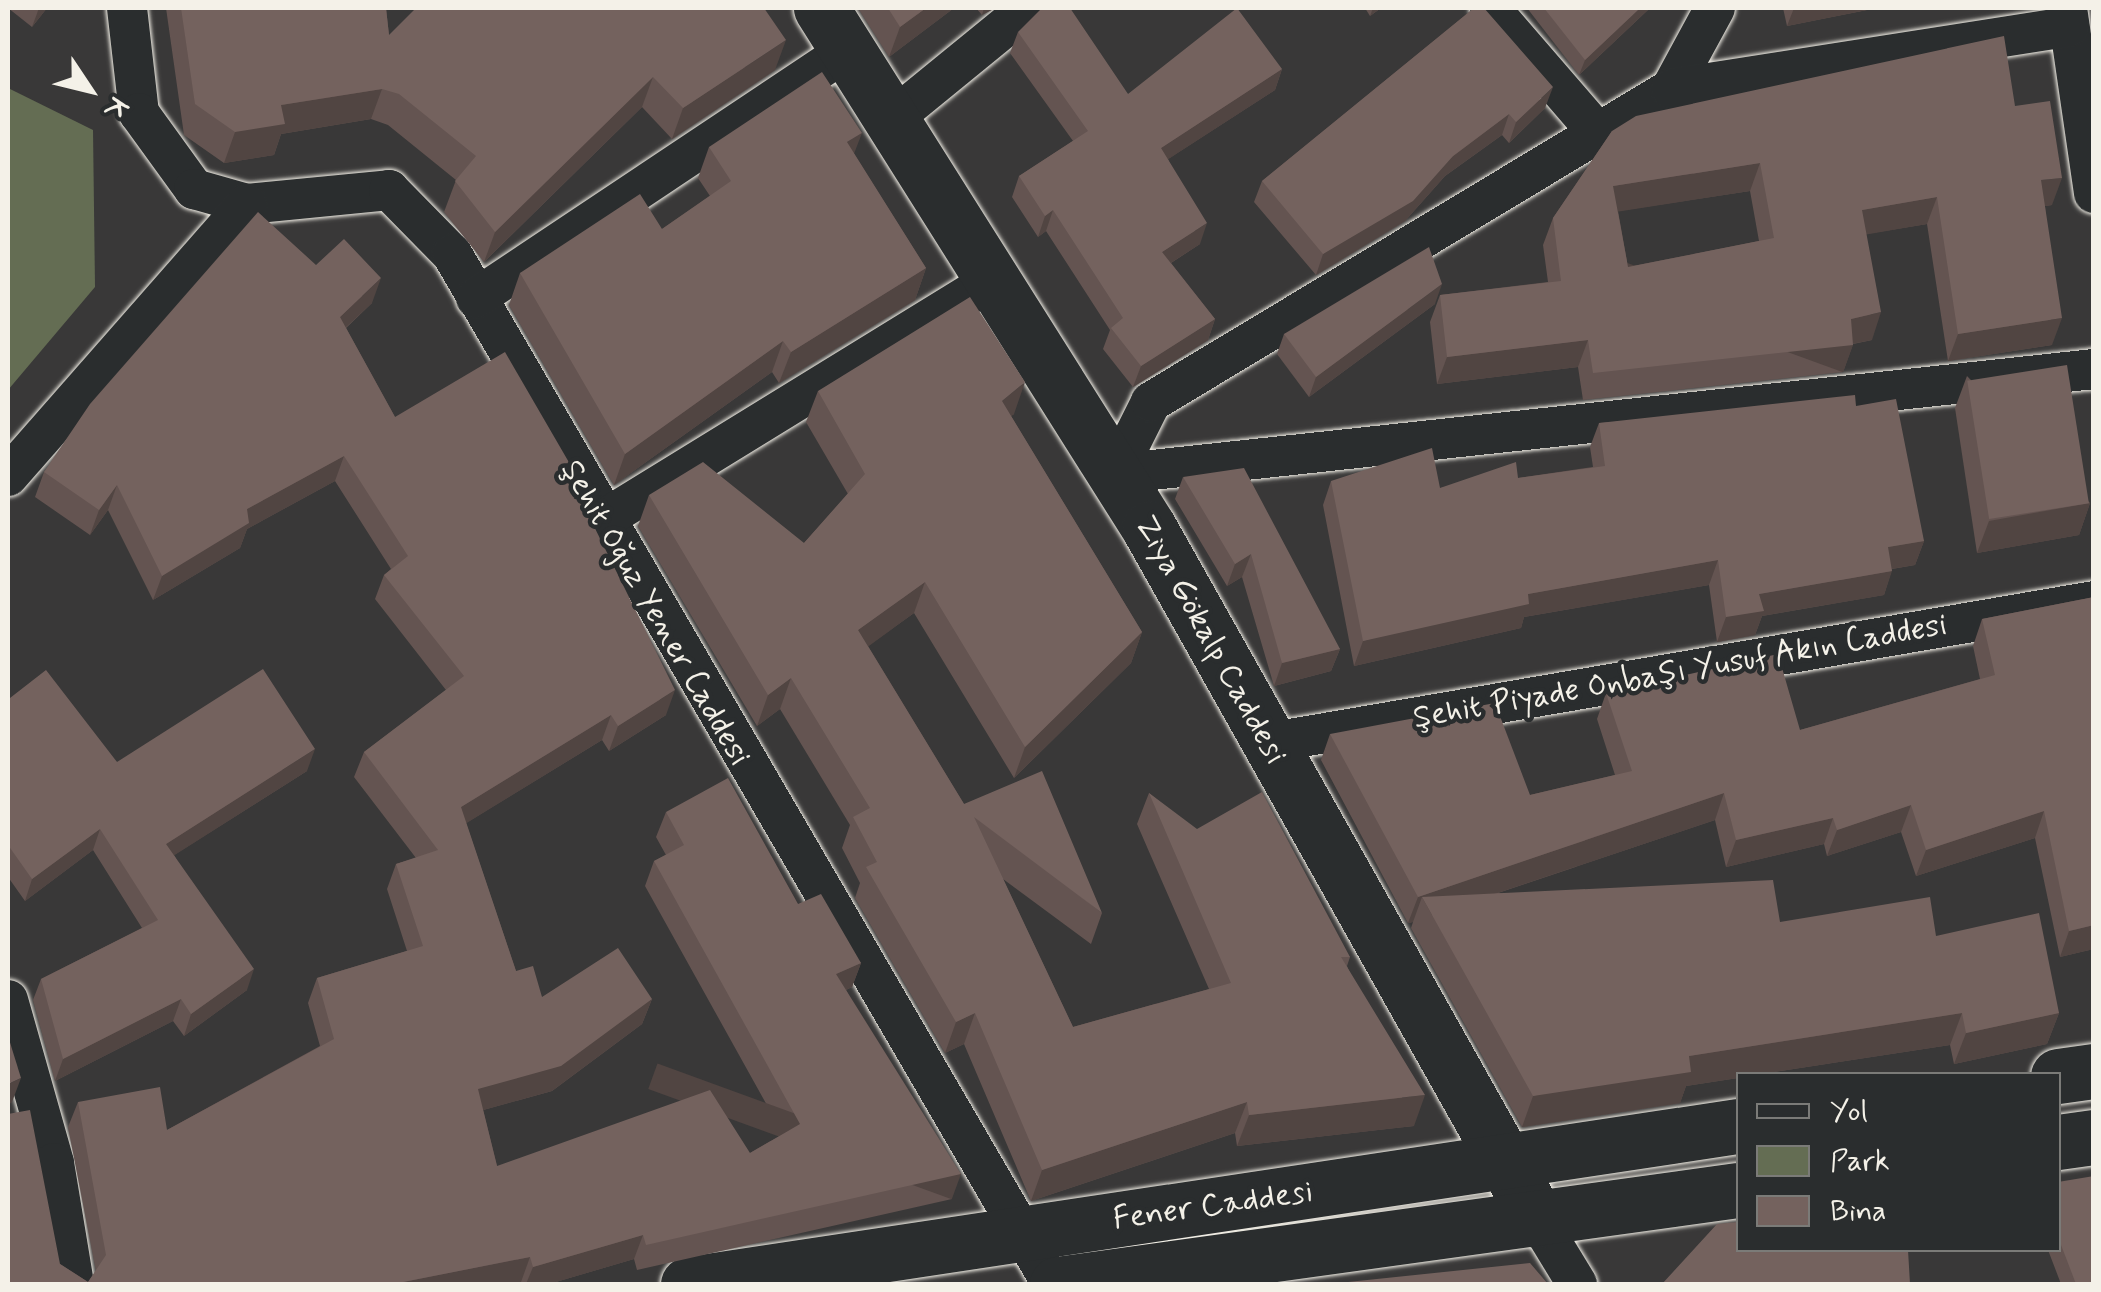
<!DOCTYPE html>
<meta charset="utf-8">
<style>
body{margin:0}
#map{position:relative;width:2101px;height:1292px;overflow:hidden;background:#393838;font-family:Mynerve,sans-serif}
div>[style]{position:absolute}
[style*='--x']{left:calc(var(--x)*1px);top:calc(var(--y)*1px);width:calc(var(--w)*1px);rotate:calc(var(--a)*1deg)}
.green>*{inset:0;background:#646d53}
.roads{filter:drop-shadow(0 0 2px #f4f1e8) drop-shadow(0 0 2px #f4f1e8)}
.street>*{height:40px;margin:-20px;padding:0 20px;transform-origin:20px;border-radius:20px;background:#2a2d2e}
.secondary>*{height:55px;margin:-27.5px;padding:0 27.5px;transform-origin:27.5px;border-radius:27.5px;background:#2a2d2e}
.wall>*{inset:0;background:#645451}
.shaded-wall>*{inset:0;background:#514542;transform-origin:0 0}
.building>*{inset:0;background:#74625e;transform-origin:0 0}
span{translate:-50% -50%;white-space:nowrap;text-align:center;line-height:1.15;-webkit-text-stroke:9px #2a2d2e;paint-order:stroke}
.street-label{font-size:32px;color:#f4f1e8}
.frame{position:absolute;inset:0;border:10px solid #f4f1e8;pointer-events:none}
.legend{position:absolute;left:1736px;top:1072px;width:325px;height:180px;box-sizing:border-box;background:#2a2d2e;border:2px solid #7b7b78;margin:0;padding:12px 18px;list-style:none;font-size:30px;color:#f4f1e8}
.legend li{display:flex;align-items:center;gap:20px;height:50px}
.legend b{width:50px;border:2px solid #7b7b78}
.north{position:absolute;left:40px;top:40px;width:100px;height:100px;-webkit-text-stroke:8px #2a2d2e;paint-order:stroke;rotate:125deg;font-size:28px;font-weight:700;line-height:40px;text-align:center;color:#f4f1e8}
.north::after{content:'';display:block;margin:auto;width:35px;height:45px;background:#f4f1e8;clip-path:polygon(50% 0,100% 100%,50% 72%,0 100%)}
</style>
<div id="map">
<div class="green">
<div style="clip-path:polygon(8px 88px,93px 130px,95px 287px,8px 390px)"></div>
</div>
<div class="roads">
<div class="street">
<div style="--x:127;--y:8;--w:106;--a:83.5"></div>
<div style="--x:139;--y:113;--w:94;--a:54.1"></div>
<div style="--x:194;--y:189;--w:55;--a:15.8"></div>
<div style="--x:247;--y:204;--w:143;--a:-5.6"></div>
<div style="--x:389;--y:190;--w:90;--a:45.5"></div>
<div style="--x:452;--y:254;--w:1192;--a:59.78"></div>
<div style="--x:1490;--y:8;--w:162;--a:49.2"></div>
<div style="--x:2067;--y:8;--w:187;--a:81.7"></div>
<div style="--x:1671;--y:89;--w:92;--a:-61.5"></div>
<div style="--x:892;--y:119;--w:176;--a:-39.2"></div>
<div style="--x:476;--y:298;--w:447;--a:-33.7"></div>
<div style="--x:1115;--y:474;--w:80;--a:-63.4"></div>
<div style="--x:1151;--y:402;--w:607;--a:-31.04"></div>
<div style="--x:1671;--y:89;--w:403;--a:-8.9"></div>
<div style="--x:1115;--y:474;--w:985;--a:-6.12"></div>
<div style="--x:8;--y:476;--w:362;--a:-48.7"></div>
<div style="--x:601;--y:521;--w:459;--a:-31.6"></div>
<div style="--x:1267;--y:743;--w:839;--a:-9.74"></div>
<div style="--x:8;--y:1000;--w:169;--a:74.2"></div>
<div style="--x:54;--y:1163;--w:123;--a:80.6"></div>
<div style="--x:1538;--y:1220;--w:75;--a:58.6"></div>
</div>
<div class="secondary">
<div style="--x:821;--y:8;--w:615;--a:57.76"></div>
<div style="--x:1149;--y:528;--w:794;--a:60.66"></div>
<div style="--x:2058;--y:1076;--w:36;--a:-8"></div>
<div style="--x:2058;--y:1142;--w:36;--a:-8"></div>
<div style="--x:688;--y:1284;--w:1062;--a:-8.56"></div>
<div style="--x:1057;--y:1284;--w:687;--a:-7.86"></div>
</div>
</div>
<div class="wall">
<div style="clip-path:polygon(8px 8px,47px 8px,32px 27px)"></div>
<div style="clip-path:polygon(166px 8px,386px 8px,389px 35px,775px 70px,672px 139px,642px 107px,484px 262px,444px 212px,456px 180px,388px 125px,371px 119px,281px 134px,274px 155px,224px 163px,184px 135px)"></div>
<div style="clip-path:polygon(858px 8px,954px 8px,889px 57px)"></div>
<div style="clip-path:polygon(976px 8px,995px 8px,982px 15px)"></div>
<div style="clip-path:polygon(1365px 8px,1381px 8px,1370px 16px)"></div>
<div style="clip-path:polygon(1474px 8px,1545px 108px,1509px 143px,1502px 135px,1445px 176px,1405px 221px,1316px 275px,1254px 202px,1262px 181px)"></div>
<div style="clip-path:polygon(1527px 8px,1650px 8px,1579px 75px)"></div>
<div style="clip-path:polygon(1783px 8px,1877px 8px,1787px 26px)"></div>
<div style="clip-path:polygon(1018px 32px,1128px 94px,1282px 69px,1275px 90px,1168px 159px,1200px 244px,1171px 263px,1215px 319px,1208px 340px,1133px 387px,1103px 349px,1110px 330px,1046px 231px,1038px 237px,1012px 197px,1019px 176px,1073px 141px,1010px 53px)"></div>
<div style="clip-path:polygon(evenodd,1612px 131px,2052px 205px,2045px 206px,2052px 345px,1948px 361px,1927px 224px,1866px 234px,1872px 340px,1853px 344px,1843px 372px,1583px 400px,1578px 367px,1437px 384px,1430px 322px,1440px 295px,1548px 282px,1543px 245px,1553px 218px,1612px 131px,1750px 191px,1759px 241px,1628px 267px,1618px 211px,1750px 191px)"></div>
<div style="clip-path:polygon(709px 147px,854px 154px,926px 268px,915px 300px,779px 383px,772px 372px,614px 485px,509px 305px,520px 273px,662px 229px,710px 196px,698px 178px)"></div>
<div style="clip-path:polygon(316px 265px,372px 303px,346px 328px,395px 417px,585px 490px,581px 502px,666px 715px,609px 751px,602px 740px,466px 823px,516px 971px,542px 997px,652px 999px,642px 1024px,552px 1091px,483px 1110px,497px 1166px,750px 1153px,783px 1134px,645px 886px,654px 861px,666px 855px,656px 837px,666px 812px,798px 904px,861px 963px,852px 987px,846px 990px,952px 1199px,637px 1270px,634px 1259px,549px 1284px,522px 1284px,521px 1282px,508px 1284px,8px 1284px,60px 1264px,88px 1282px,96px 1271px,68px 1127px,78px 1102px,167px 1130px,320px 1046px,308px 1003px,317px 978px,407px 951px,387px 889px,396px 864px,416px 858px,354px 777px,364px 752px,446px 690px,375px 599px,384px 575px,391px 569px,335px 481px,247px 529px,240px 548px,153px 600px,108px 510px,90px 535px,35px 497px,44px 472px)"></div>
<div style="clip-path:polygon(1435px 304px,1309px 397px,1277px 354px,1284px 334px)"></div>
<div style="clip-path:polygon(1967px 376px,2090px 503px,2079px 535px,1977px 553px,1955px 408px)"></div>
<div style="clip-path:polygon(818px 391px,1014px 414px,1011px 416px,1142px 632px,1131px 663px,1014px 778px,914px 613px,868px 646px,964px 804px,1102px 913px,1091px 944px,1003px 879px,1073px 1027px,1209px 989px,1137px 824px,1149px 793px,1350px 957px,1347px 966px,1414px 1126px,1237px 1146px,1235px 1133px,1031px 1201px,964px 1044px,945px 1053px,855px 898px,860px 883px,842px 848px,850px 825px,780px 709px,757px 726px,638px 526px,649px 495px,804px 543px,848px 494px,806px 422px)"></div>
<div style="clip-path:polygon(1856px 406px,1924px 541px,1915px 565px,1892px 569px,1884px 595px,1762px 616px,1755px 635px,1717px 642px,1709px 585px,1524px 617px,1521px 628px,1354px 666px,1323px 505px,1331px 481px,1440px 488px,1518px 478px,1593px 467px,1590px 447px,1599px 423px)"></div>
<div style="clip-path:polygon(1183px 477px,1340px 649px,1331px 671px,1274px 686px,1242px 577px,1227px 586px,1175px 499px)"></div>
<div style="clip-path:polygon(2094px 597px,2094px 949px,2060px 957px,2035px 838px,1916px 876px,1901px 832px,1827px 856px,1824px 844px,1726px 867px,1715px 820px,1498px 893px,1780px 922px,1936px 936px,2059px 1013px,2047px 1044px,1954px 1064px,1950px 1045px,1761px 1074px,1738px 1074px,1738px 1078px,1686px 1086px,1680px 1103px,1522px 1127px,1411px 928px,1413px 922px,1408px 923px,1321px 760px,1330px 734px,1530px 795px,1615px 775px,1597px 719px,1606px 693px,1800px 730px,1980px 679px,1973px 646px,1982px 619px)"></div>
<div style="clip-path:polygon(8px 695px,10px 698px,117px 762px,307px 771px,174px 855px,247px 990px,184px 1036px,173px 1021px,55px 1081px,33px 1000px,41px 979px,142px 928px,93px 850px,25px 901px,8px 877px)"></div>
<div style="clip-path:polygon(2058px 1182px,2094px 1284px,2061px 1284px,2048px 1250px,2058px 1250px)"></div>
</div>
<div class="shaded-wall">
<div style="clip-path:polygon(39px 8px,47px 8px,32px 27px)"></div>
<div style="clip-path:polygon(926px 8px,954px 8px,889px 57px,900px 27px)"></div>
<div style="clip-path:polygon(984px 8px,995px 8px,982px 15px)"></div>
<div style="clip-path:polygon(1373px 8px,1381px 8px,1370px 16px)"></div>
<div style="clip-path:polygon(1640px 8px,1650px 8px,1579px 75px,1585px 60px)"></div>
<div style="clip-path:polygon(1794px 8px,1877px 8px,1787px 26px)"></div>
<div style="clip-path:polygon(786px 40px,775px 70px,672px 139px,683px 108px)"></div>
<div style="clip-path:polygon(1282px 69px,1275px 90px,1153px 169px,1161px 148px)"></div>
<div style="clip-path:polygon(653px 77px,642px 107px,484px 262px,495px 232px)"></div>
<div style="clip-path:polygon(1553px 87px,1545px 108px,1509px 143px,1516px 122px)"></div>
<div style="clip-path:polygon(382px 89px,371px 119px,281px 134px,274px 155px,224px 163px,235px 132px,281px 105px)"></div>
<div style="clip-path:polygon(1509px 114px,1502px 135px,1445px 176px,1405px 221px,1316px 275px,1323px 254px)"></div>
<div style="clip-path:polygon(862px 133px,850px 164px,847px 142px)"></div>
<div style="clip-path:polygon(1760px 163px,1750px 191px,1603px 214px,1613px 186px)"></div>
<div style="clip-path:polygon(2062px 178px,2052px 205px,2032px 208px,2041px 180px)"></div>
<div style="clip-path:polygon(1937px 197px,1927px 224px,1852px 237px,1862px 210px)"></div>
<div style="clip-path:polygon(1053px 210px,1046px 231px,1038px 237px,1045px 216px)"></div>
<div style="clip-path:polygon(1207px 223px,1200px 244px,1155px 273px,1162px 252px)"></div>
<div style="clip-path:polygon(926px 268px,915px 300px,779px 383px,791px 352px)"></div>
<div style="clip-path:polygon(381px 278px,372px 303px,330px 342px,340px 317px)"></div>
<div style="clip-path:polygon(1442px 284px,1435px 304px,1309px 397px,1316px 377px)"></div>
<div style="clip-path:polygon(1881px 312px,1872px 340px,1841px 346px,1851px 319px)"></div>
<div style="clip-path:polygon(2062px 318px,2052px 345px,1948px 361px,1958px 334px)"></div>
<div style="clip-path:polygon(1215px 319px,1208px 340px,1133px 387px,1141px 366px)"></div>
<div style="clip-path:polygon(1588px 340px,1578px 367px,1437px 384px,1447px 357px)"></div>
<div style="clip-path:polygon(783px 341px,772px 372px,614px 485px,625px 454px)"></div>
<div style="left:1853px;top:345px;width:29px;height:262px;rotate:110deg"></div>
<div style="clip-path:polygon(1025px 382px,1014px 414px,990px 432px,1002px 401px)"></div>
<div style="clip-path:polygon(344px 456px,335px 481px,247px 529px,240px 548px,153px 600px,162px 576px,247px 509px)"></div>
<div style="clip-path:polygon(117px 485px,108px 510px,90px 535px,99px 510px)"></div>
<div style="clip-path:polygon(2090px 503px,2079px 535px,1977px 553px,1989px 521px)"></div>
<div style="clip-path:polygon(1924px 541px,1915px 565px,1879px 571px,1888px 547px)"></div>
<div style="clip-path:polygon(1251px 554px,1242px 577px,1227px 586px,1235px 564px)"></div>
<div style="clip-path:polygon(1718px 560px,1709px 585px,1524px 617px,1521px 628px,1354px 666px,1363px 641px,1528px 594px)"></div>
<div style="clip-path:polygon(1892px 571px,1884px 595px,1762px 616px,1755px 635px,1717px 642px,1726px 617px,1759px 594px)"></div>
<div style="clip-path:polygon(925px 582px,914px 613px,847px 662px,858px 630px)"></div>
<div style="clip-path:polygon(1142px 632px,1131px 663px,1014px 778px,1025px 747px)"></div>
<div style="clip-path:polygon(1340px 649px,1331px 671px,1274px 686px,1282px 663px)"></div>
<div style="clip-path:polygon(791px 678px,780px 709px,757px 726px,768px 695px)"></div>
<div style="clip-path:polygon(675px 690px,666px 715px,609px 751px,618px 726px)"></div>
<div style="clip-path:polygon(611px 715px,602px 740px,452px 832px,461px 807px)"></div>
<div style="clip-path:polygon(315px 749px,307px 771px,159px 865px,166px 844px)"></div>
<div style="clip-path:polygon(1724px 793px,1715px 820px,1432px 915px,1422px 897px,1413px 922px,1408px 923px,1418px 897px)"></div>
<div style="clip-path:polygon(1911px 805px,1901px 832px,1827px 856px,1837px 830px)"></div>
<div style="clip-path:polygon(2044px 811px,2035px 838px,1916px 876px,1926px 850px)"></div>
<div style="clip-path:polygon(1833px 818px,1824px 844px,1726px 867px,1736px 840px)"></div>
<div style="clip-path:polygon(100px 829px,93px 850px,25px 901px,32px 879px)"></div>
<div style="clip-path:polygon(2094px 925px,2094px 949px,2060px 957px,2069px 931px)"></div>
<div style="clip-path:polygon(861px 963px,852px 987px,827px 999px,836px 974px)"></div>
<div style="clip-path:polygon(254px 969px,247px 990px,184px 1036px,191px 1014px)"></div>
<div style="clip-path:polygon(181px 999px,173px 1021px,55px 1081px,63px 1059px)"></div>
<div style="clip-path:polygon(652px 999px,642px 1024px,552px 1091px,469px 1114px,478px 1089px)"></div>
<div style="clip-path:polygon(975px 1013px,964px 1044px,945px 1053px,956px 1022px)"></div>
<div style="clip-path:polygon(1962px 1013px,1950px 1045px,1761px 1074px,1738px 1074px,1738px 1078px,1686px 1086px,1680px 1103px,1522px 1127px,1533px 1096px,1689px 1056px)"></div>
<div style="clip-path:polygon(2059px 1013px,2047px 1044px,1954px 1064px,1966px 1033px)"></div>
<div style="clip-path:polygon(21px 1078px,12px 1102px,8px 1105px,8px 1084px)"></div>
<div style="clip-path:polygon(1425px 1095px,1414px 1126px,1237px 1146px,1249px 1115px)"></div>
<div style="clip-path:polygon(1247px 1102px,1235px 1133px,1031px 1201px,1042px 1170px)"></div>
<div style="left:961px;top:1174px;width:27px;height:323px;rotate:110deg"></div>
<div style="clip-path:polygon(643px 1235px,634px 1259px,549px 1284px,526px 1284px,533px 1267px)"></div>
<div style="clip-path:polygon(530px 1257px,521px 1282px,508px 1284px,393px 1284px)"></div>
</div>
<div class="building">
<div style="clip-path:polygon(181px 8px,386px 8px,389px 35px,416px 8px,764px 8px,786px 40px,683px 108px,653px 77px,495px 232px,455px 181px,476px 156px,399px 94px,382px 89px,281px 105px,285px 124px,235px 132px,195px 104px)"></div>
<div style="clip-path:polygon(888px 8px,926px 8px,900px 27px)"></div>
<div style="clip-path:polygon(1042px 8px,1070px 8px,1128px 94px,1237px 8px,1282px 69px,1161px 148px,1207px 223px,1162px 252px,1215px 319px,1141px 366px,1111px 328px,1123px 318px,1053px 210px,1045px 216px,1019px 176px,1088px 131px,1018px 32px)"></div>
<div style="clip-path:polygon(1474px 8px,1484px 8px,1553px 87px,1516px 122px,1509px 114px,1453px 156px,1413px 201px,1323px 254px,1262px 181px)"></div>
<div style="clip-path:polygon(1544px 8px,1640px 8px,1585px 60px)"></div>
<div style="clip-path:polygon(evenodd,2004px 36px,2015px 106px,2050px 101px,2062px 178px,2041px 180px,2062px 318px,1958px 334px,1937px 197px,1862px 210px,1881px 312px,1851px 319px,1853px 345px,1593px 373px,1588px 340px,1447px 357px,1440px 295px,1561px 281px,1553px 218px,1612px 131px,1636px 116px,2004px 36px,1760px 163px,1774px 238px,1628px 267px,1613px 186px,1760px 163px)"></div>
<div style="clip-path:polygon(822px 72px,862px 133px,847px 142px,926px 268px,791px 352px,783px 341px,625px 454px,520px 273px,640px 194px,662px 229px,731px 181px,709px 147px)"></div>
<div style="clip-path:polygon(258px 212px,316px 265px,344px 239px,381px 278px,340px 317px,395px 417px,505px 352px,585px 490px,578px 494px,675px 690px,618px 726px,611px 715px,461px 807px,516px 971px,533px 966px,542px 997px,618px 948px,652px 999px,561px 1066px,478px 1089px,497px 1166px,710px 1090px,750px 1153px,800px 1124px,654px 861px,684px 845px,666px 812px,728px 778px,798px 904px,821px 894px,861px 963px,836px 974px,961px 1174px,646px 1245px,643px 1235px,533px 1267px,530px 1257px,393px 1284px,8px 1284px,8px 1114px,30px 1110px,60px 1264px,88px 1282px,106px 1255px,78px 1102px,160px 1087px,167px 1130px,334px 1039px,317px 978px,423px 946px,396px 864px,438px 850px,364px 752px,464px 676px,384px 575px,408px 556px,344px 456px,247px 509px,249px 523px,162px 576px,117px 485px,99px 510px,44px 472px,90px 404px)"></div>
<div style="clip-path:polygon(1429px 247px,1442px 284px,1316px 377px,1284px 334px)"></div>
<div style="clip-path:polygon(970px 297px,1025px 382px,1002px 401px,1142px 632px,1025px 747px,925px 582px,858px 630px,964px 804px,1042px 771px,1102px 913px,974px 817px,1073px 1027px,1231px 983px,1149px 793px,1197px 829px,1262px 792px,1350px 957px,1341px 957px,1425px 1095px,1249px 1115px,1247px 1102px,1042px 1170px,975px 1013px,956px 1022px,866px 867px,877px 862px,853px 817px,870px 808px,791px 678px,768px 695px,649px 495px,703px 462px,804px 543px,865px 474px,818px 391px)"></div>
<div style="left:2067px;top:365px;width:140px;height:101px;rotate:81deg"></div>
<div style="clip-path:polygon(1855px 395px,1856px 406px,1896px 399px,1924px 541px,1888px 547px,1892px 571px,1759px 594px,1764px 611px,1726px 617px,1718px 560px,1528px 594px,1529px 604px,1363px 641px,1331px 481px,1432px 448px,1440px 488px,1516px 462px,1518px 478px,1605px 466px,1599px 423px)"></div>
<div style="clip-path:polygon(1244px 468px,1340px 649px,1282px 663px,1251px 554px,1235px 564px,1183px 477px)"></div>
<div style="clip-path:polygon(2094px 597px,2094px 925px,2069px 931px,2044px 811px,1926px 850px,1911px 805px,1837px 830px,1833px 818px,1736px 840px,1724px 793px,1418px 897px,1330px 734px,1495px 703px,1530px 795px,1632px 771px,1606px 693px,1778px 654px,1800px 730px,1995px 675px,1982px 619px)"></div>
<div style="clip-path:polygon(263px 669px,315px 749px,166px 844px,254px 969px,191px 1014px,181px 999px,63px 1059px,41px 979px,158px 920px,100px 829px,32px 879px,8px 845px,8px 695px,10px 698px,46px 670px,117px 762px)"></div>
<div style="clip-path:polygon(1773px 880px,1780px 922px,1930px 897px,1936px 936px,2039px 913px,2059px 1013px,1966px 1033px,1962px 1013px,1689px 1056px,1691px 1072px,1533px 1096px,1422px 897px)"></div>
<div style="clip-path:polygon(8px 1036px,21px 1078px,8px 1084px)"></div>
<div style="clip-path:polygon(2094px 1176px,2094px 1284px,2076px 1284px,2058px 1237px,2058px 1182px)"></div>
<div style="clip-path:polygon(1738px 1222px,1738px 1250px,1908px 1250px,1910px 1284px,1662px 1284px,1717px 1224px)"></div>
<div style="clip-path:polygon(1530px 1263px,1548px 1284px,1329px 1284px)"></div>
</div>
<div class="street-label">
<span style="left:655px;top:613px;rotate:60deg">Şehit Oğuz Yener Caddesi</span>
<span style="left:1210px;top:640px;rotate:61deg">Ziya Gökalp Caddesi</span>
<span style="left:1680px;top:672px;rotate:-10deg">Şehit Piyade Onbaşı Yusuf Akın Caddesi</span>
<span style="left:1213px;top:1206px;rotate:-8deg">Fener Caddesi</span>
</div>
<div class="frame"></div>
<ul class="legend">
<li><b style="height:12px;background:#2a2d2e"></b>Yol</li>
<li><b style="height:28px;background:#646d53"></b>Park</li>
<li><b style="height:28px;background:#74625e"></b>Bina</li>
</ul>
<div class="north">K</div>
</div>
